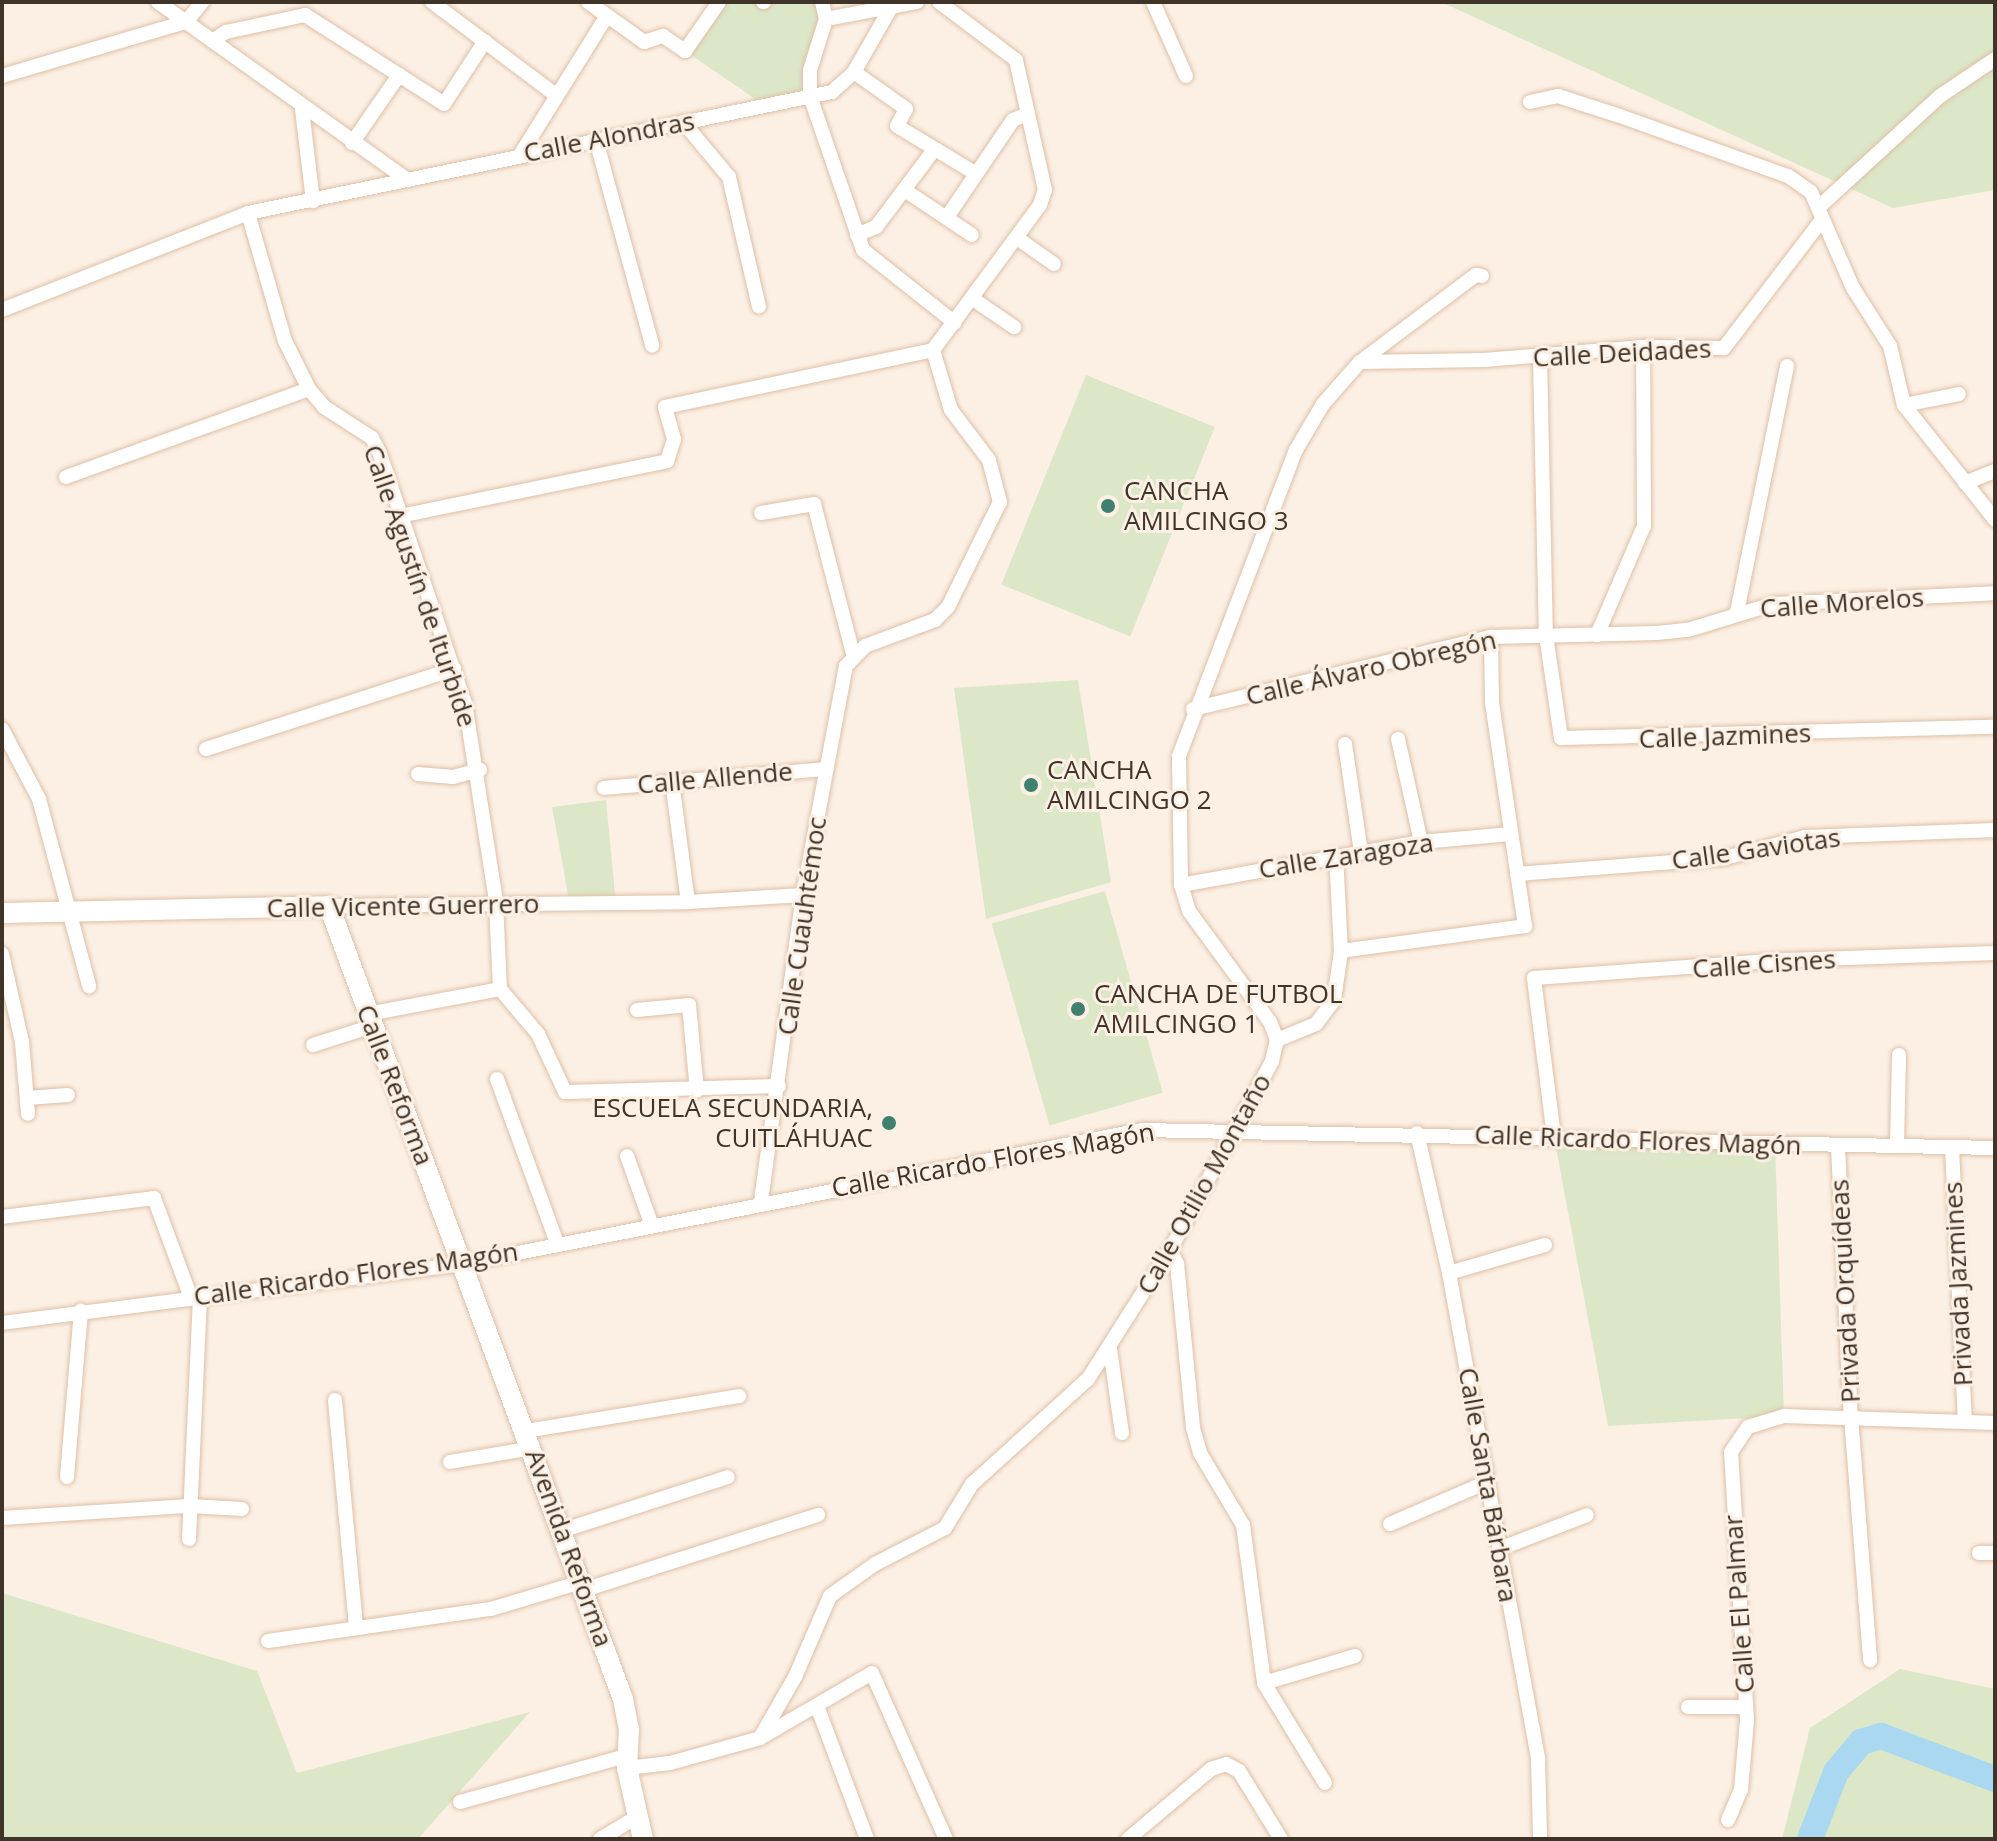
<!DOCTYPE html>
<meta charset="utf-8">
<style>
body{margin:0}
#map{position:relative;width:1997px;height:1841px;overflow:hidden;background:#fcf0e5;font-family:"Open Sans",sans-serif}
div>[style]{position:absolute}
[style*='--x']{left:calc(var(--x)*1px);top:calc(var(--y)*1px);width:calc(var(--w)*1px);rotate:calc(var(--a)*1deg)}
.green>*{inset:0;background:#dce7c8;transform-origin:0 0}
.river>*{height:26px;margin:-13px;padding:0 13px;transform-origin:13px;border-radius:13px;background:#aad8f0}
.roads{filter:drop-shadow(0 0 2px #dec0a6) drop-shadow(0 0 2px #dec0a6)}
.street>*{height:14px;margin:-7px;padding:0 7px;transform-origin:7px;border-radius:7px;background:#fff}
.secondary>*{height:20px;margin:-10px;padding:0 10px;transform-origin:10px;border-radius:10px;background:#fff}
.dots>*{width:22px;height:22px;translate:-50% -50%;box-sizing:border-box;border:4px solid #fcf0e5;border-radius:50%}
span{translate:-50% -50%;white-space:nowrap;text-align:center;line-height:1.15;-webkit-text-stroke:6px #fcf0e5;paint-order:stroke}
.street-label{font-size:26px;color:#403429}
.poi-label{font-size:26px;color:#403429}
.left{translate:0 -50%;text-align:left}
.right{translate:-100% -50%;text-align:right}
.frame{position:absolute;inset:0;border:4px solid #403429;pointer-events:none}
</style>
<div id="map">
<div class="green">
<div style="clip-path:polygon(719px 2px,822px 2px,810px 96px,764px 105px,685px 51px)"></div>
<div style="clip-path:polygon(1441px 2px,1995px 2px,1995px 190px,1893px 208px)"></div>
<div style="left:1086px;top:375px;width:139px;height:226px;rotate:22deg"></div>
<div style="clip-path:polygon(1078px 680px,1111px 882px,986px 919px,954px 688px)"></div>
<div style="clip-path:polygon(606px 800px,616px 904px,570px 905px,552px 807px)"></div>
<div style="left:1105px;top:891px;width:210px;height:118px;rotate:74deg"></div>
<div style="clip-path:polygon(1554px 1137px,1775px 1144px,1784px 1416px,1608px 1426px)"></div>
<div style="clip-path:polygon(2px 1593px,257px 1671px,297px 1773px,530px 1712px,418px 1839px,2px 1839px)"></div>
<div style="clip-path:polygon(1900px 1669px,1995px 1689px,1995px 1839px,1782px 1839px,1810px 1728px)"></div>
</div>
<div class="river">
<div style="--x:1810;--y:1839;--w:72;--a:-68.8"></div>
<div style="--x:1836;--y:1772;--w:39;--a:-50"></div>
<div style="--x:1861;--y:1742;--w:21;--a:-17"></div>
<div style="--x:1881;--y:1736;--w:122;--a:20.7"></div>
</div>
<div class="roads">
<div class="street">
<div style="--x:158;--y:2;--w:307;--a:35.5"></div>
<div style="--x:432;--y:2;--w:155;--a:36.9"></div>
<div style="--x:588;--y:2;--w:69;--a:35.5"></div>
<div style="--x:644;--y:42;--w:20;--a:-18"></div>
<div style="--x:663;--y:36;--w:27;--a:34"></div>
<div style="--x:685;--y:51;--w:60;--a:-55.2"></div>
<div style="--x:763;--y:2;--w:1;--a:0"></div>
<div style="--x:822;--y:2;--w:17;--a:77"></div>
<div style="--x:826;--y:19;--w:53;--a:107.4"></div>
<div style="--x:810;--y:70;--w:26;--a:90"></div>
<div style="--x:810;--y:96;--w:163;--a:71"></div>
<div style="--x:863;--y:250;--w:117;--a:38.4"></div>
<div style="--x:1153;--y:2;--w:81;--a:66"></div>
<div style="--x:826;--y:19;--w:93;--a:-10.6"></div>
<div style="--x:186;--y:22;--w:26;--a:-51"></div>
<div style="--x:212;--y:41;--w:17;--a:-33"></div>
<div style="--x:226;--y:32;--w:81;--a:-12.1"></div>
<div style="--x:305;--y:15;--w:165;--a:32.6"></div>
<div style="--x:444;--y:104;--w:75;--a:-56.9"></div>
<div style="--x:854;--y:72;--w:64;--a:35.4"></div>
<div style="--x:906;--y:109;--w:19;--a:118"></div>
<div style="--x:897;--y:126;--w:91;--a:31.1"></div>
<div style="--x:2;--y:76;--w:192;--a:-16.4"></div>
<div style="--x:1530;--y:102;--w:29;--a:-12"></div>
<div style="--x:1558;--y:96;--w:65;--a:17.9"></div>
<div style="--x:1620;--y:116;--w:178;--a:19.7"></div>
<div style="--x:1788;--y:176;--w:28;--a:35"></div>
<div style="--x:1811;--y:192;--w:105;--a:66.4"></div>
<div style="--x:1853;--y:288;--w:69;--a:57.5"></div>
<div style="--x:1890;--y:346;--w:61;--a:76.7"></div>
<div style="--x:1904;--y:405;--w:147;--a:51.6"></div>
<div style="--x:302;--y:109;--w:93;--a:83.2"></div>
<div style="--x:683;--y:122;--w:72;--a:50.1"></div>
<div style="--x:729;--y:177;--w:133;--a:77"></div>
<div style="--x:596;--y:140;--w:213;--a:74.7"></div>
<div style="--x:352;--y:143;--w:83;--a:-55.3"></div>
<div style="--x:520;--y:155;--w:164;--a:-58"></div>
<div style="--x:906;--y:191;--w:79;--a:33.7"></div>
<div style="--x:1819;--y:207;--w:164;--a:-42.5"></div>
<div style="--x:1940;--y:96;--w:66;--a:-33.9"></div>
<div style="--x:248;--y:213;--w:133;--a:73.9"></div>
<div style="--x:285;--y:341;--w:54;--a:63.4"></div>
<div style="--x:309;--y:389;--w:23;--a:50"></div>
<div style="--x:324;--y:407;--w:57;--a:32.9"></div>
<div style="--x:372;--y:438;--w:18;--a:63"></div>
<div style="--x:380;--y:454;--w:263;--a:71.2"></div>
<div style="--x:465;--y:703;--w:201;--a:81.1"></div>
<div style="--x:496;--y:902;--w:87;--a:87.4"></div>
<div style="--x:500;--y:989;--w:59;--a:49.8"></div>
<div style="--x:538;--y:1034;--w:64;--a:65"></div>
<div style="--x:565;--y:1092;--w:214;--a:-1.6"></div>
<div style="--x:947;--y:217;--w:117;--a:-55.8"></div>
<div style="--x:1013;--y:120;--w:16;--a:-22"></div>
<div style="--x:857;--y:235;--w:21;--a:-23"></div>
<div style="--x:876;--y:227;--w:95;--a:-53.1"></div>
<div style="--x:1017;--y:238;--w:45;--a:35.1"></div>
<div style="--x:973;--y:299;--w:50;--a:34.3"></div>
<div style="--x:2;--y:310;--w:264;--a:-21.5"></div>
<div style="--x:248;--y:213;--w:596;--a:-11.71"></div>
<div style="--x:832;--y:92;--w:30;--a:-42"></div>
<div style="--x:854;--y:72;--w:78;--a:-60.2"></div>
<div style="--x:933;--y:350;--w:180;--a:-53.6"></div>
<div style="--x:1040;--y:205;--w:16;--a:-72"></div>
<div style="--x:1045;--y:190;--w:133;--a:-102.6"></div>
<div style="--x:1016;--y:60;--w:96;--a:-143"></div>
<div style="--x:1540;--y:356;--w:279;--a:88.8"></div>
<div style="--x:1546;--y:635;--w:104;--a:81.7"></div>
<div style="--x:1561;--y:738;--w:434;--a:-1.5"></div>
<div style="--x:1361;--y:362;--w:123;--a:-0.9"></div>
<div style="--x:1484;--y:360;--w:160;--a:-4.7"></div>
<div style="--x:1643;--y:347;--w:81;--a:0.7"></div>
<div style="--x:1724;--y:348;--w:160;--a:-52.6"></div>
<div style="--x:1904;--y:405;--w:56;--a:-11.3"></div>
<div style="--x:66;--y:477;--w:258;--a:-19.9"></div>
<div style="--x:1965;--y:483;--w:32;--a:-22"></div>
<div style="--x:761;--y:513;--w:54;--a:-9.6"></div>
<div style="--x:814;--y:504;--w:155;--a:75.4"></div>
<div style="--x:400;--y:516;--w:273;--a:-11.6"></div>
<div style="--x:667;--y:461;--w:23;--a:-72"></div>
<div style="--x:674;--y:439;--w:33;--a:-106"></div>
<div style="--x:665;--y:407;--w:274;--a:-12"></div>
<div style="--x:1737;--y:612;--w:251;--a:-78.5"></div>
<div style="--x:1597;--y:635;--w:119;--a:-66.7"></div>
<div style="--x:1644;--y:526;--w:179;--a:-90.3"></div>
<div style="--x:1193;--y:709;--w:307;--a:-13.6"></div>
<div style="--x:1491;--y:637;--w:166;--a:-1.4"></div>
<div style="--x:1657;--y:633;--w:31;--a:-6"></div>
<div style="--x:1688;--y:630;--w:89;--a:-17"></div>
<div style="--x:1773;--y:604;--w:222;--a:-2.8"></div>
<div style="--x:2;--y:729;--w:79;--a:62.1"></div>
<div style="--x:39;--y:799;--w:194;--a:75"></div>
<div style="--x:1398;--y:739;--w:106;--a:77.4"></div>
<div style="--x:1345;--y:744;--w:109;--a:81.6"></div>
<div style="--x:206;--y:749;--w:261;--a:-17.9"></div>
<div style="--x:418;--y:774;--w:35;--a:5"></div>
<div style="--x:453;--y:777;--w:28;--a:-15"></div>
<div style="--x:672;--y:781;--w:122;--a:82.5"></div>
<div style="--x:604;--y:788;--w:223;--a:-4.9"></div>
<div style="--x:1517;--y:874;--w:209;--a:-4.4"></div>
<div style="--x:1725;--y:858;--w:83;--a:-14.7"></div>
<div style="--x:1805;--y:837;--w:190;--a:-2.1"></div>
<div style="--x:1181;--y:885;--w:244;--a:-10.2"></div>
<div style="--x:1421;--y:842;--w:90;--a:-5.1"></div>
<div style="--x:329;--y:906;--w:359;--a:-0.6"></div>
<div style="--x:688;--y:902;--w:115;--a:-3.5"></div>
<div style="--x:1341;--y:951;--w:186;--a:-7.7"></div>
<div style="--x:1525;--y:926;--w:226;--a:-98.4"></div>
<div style="--x:1492;--y:702;--w:65;--a:-90.9"></div>
<div style="--x:2;--y:954;--w:90;--a:77.2"></div>
<div style="--x:22;--y:1042;--w:72;--a:85.2"></div>
<div style="--x:637;--y:1010;--w:52;--a:-5.5"></div>
<div style="--x:689;--y:1005;--w:86;--a:84.7"></div>
<div style="--x:368;--y:1014;--w:134;--a:-10.7"></div>
<div style="--x:1277;--y:1040;--w:42;--a:-22.3"></div>
<div style="--x:1316;--y:1024;--w:30;--a:-53"></div>
<div style="--x:1334;--y:1000;--w:49;--a:-81.9"></div>
<div style="--x:1341;--y:951;--w:95;--a:-93"></div>
<div style="--x:313;--y:1045;--w:63;--a:-17.6"></div>
<div style="--x:497;--y:1079;--w:175;--a:69.9"></div>
<div style="--x:27;--y:1098;--w:41;--a:-4.2"></div>
<div style="--x:1417;--y:1133;--w:144;--a:77.1"></div>
<div style="--x:1449;--y:1273;--w:495;--a:79.6"></div>
<div style="--x:1538;--y:1760;--w:79;--a:88.5"></div>
<div style="--x:1554;--y:1137;--w:160;--a:-97.2"></div>
<div style="--x:1534;--y:978;--w:254;--a:-4.1"></div>
<div style="--x:1787;--y:960;--w:208;--a:-1.9"></div>
<div style="--x:1897;--y:1144;--w:89;--a:-88.7"></div>
<div style="--x:1838;--y:1146;--w:271;--a:87.3"></div>
<div style="--x:1851;--y:1417;--w:244;--a:85.5"></div>
<div style="--x:1952;--y:1148;--w:272;--a:87.3"></div>
<div style="--x:627;--y:1156;--w:71;--a:70.3"></div>
<div style="--x:761;--y:1201;--w:309;--a:-82.2"></div>
<div style="--x:803;--y:895;--w:233;--a:-79.4"></div>
<div style="--x:846;--y:666;--w:28;--a:-46"></div>
<div style="--x:865;--y:646;--w:75;--a:-20.4"></div>
<div style="--x:935;--y:620;--w:18;--a:-45"></div>
<div style="--x:948;--y:607;--w:117;--a:-63.7"></div>
<div style="--x:1000;--y:502;--w:43;--a:-104.7"></div>
<div style="--x:989;--y:460;--w:63;--a:-127.2"></div>
<div style="--x:951;--y:410;--w:63;--a:-106.7"></div>
<div style="--x:2;--y:1217;--w:153;--a:-7.1"></div>
<div style="--x:154;--y:1198;--w:107;--a:69.7"></div>
<div style="--x:1170;--y:1250;--w:16;--a:63"></div>
<div style="--x:1177;--y:1264;--w:165;--a:84.4"></div>
<div style="--x:1193;--y:1428;--w:26;--a:74"></div>
<div style="--x:1200;--y:1453;--w:84;--a:59.2"></div>
<div style="--x:1243;--y:1525;--w:159;--a:82.4"></div>
<div style="--x:1264;--y:1683;--w:117;--a:58.6"></div>
<div style="--x:1449;--y:1273;--w:100;--a:-16.3"></div>
<div style="--x:2;--y:1323;--w:464;--a:-7.3"></div>
<div style="--x:462;--y:1264;--w:693;--a:-11.15"></div>
<div style="--x:1142;--y:1130;--w:853;--a:1.21"></div>
<div style="--x:1110;--y:1349;--w:85;--a:81.9"></div>
<div style="--x:335;--y:1400;--w:226;--a:84.7"></div>
<div style="--x:526;--y:1431;--w:216;--a:-9.3"></div>
<div style="--x:450;--y:1462;--w:84;--a:-9.6"></div>
<div style="--x:67;--y:1477;--w:167;--a:-85.2"></div>
<div style="--x:2;--y:1518;--w:188;--a:-3.7"></div>
<div style="--x:190;--y:1506;--w:52;--a:3.3"></div>
<div style="--x:1390;--y:1524;--w:106;--a:-23.4"></div>
<div style="--x:564;--y:1530;--w:172;--a:-17.9"></div>
<div style="--x:189;--y:1539;--w:242;--a:-87.4"></div>
<div style="--x:1499;--y:1549;--w:94;--a:-21.1"></div>
<div style="--x:1979;--y:1553;--w:16;--a:0"></div>
<div style="--x:584;--y:1590;--w:246;--a:-17.8"></div>
<div style="--x:268;--y:1641;--w:225;--a:-8.2"></div>
<div style="--x:491;--y:1609;--w:94;--a:-16.7"></div>
<div style="--x:1264;--y:1683;--w:95;--a:-16.5"></div>
<div style="--x:817;--y:1706;--w:142;--a:69.4"></div>
<div style="--x:1688;--y:1707;--w:58;--a:0"></div>
<div style="--x:760;--y:1738;--w:70;--a:-60.2"></div>
<div style="--x:795;--y:1677;--w:88;--a:-66.6"></div>
<div style="--x:830;--y:1596;--w:55;--a:-35.4"></div>
<div style="--x:875;--y:1564;--w:79;--a:-27.2"></div>
<div style="--x:945;--y:1528;--w:52;--a:-58.5"></div>
<div style="--x:972;--y:1484;--w:156;--a:-42.2"></div>
<div style="--x:1088;--y:1379;--w:153;--a:-57.6"></div>
<div style="--x:1170;--y:1250;--w:215;--a:-61.6"></div>
<div style="--x:1272;--y:1061;--w:22;--a:-77"></div>
<div style="--x:1277;--y:1040;--w:19;--a:-111"></div>
<div style="--x:1270;--y:1022;--w:137;--a:-126.1"></div>
<div style="--x:1189;--y:911;--w:27;--a:-107"></div>
<div style="--x:1181;--y:885;--w:129;--a:-90.9"></div>
<div style="--x:1179;--y:756;--w:328;--a:-69.1"></div>
<div style="--x:1296;--y:450;--w:53;--a:-59.6"></div>
<div style="--x:1323;--y:404;--w:56;--a:-48.6"></div>
<div style="--x:1360;--y:362;--w:145;--a:-36.9"></div>
<div style="--x:1476;--y:275;--w:6;--a:9"></div>
<div style="--x:627;--y:1768;--w:43;--a:-6.6"></div>
<div style="--x:670;--y:1763;--w:93;--a:-15.5"></div>
<div style="--x:760;--y:1738;--w:129;--a:-30.1"></div>
<div style="--x:872;--y:1673;--w:182;--a:66"></div>
<div style="--x:460;--y:1802;--w:175;--a:-15.5"></div>
<div style="--x:1728;--y:1820;--w:33;--a:-67"></div>
<div style="--x:1741;--y:1790;--w:70;--a:-85.1"></div>
<div style="--x:1747;--y:1720;--w:268;--a:-93.4"></div>
<div style="--x:1731;--y:1452;--w:30;--a:-56"></div>
<div style="--x:1748;--y:1427;--w:38;--a:-17"></div>
<div style="--x:1784;--y:1416;--w:211;--a:1.9"></div>
<div style="--x:600;--y:1839;--w:41;--a:-31"></div>
<div style="--x:1128;--y:1839;--w:109;--a:-40.1"></div>
<div style="--x:1211;--y:1769;--w:16;--a:-18"></div>
<div style="--x:1226;--y:1764;--w:15;--a:28"></div>
<div style="--x:1239;--y:1771;--w:80;--a:58.3"></div>
</div>
<div class="secondary">
<div style="--x:2;--y:913;--w:327;--a:-1.2"></div>
<div style="--x:329;--y:906;--w:846;--a:69.66"></div>
<div style="--x:623;--y:1699;--w:31;--a:79"></div>
<div style="--x:629;--y:1729;--w:39;--a:93"></div>
<div style="--x:627;--y:1768;--w:73;--a:77.3"></div>
</div>
</div>
<div class="dots">
<div style="left:1108px;top:506px;background:#3f806f"></div>
<div style="left:1031px;top:785px;background:#3f806f"></div>
<div style="left:1078px;top:1009px;background:#3f806f"></div>
<div style="left:889px;top:1123px;background:#3f806f"></div>
</div>
<div class="street-label">
<span style="left:609px;top:137px;rotate:-11deg">Calle Alondras</span>
<span style="left:1622px;top:353px;rotate:-3deg">Calle Deidades</span>
<span style="left:420px;top:586px;rotate:71deg">Calle Agustín de Iturbide</span>
<span style="left:1842px;top:603px;rotate:-4deg">Calle Morelos</span>
<span style="left:1371px;top:668px;rotate:-13deg">Calle Álvaro Obregón</span>
<span style="left:1725px;top:736px;rotate:-2deg">Calle Jazmines</span>
<span style="left:715px;top:778px;rotate:-5deg">Calle Allende</span>
<span style="left:1756px;top:849px;rotate:-8deg">Calle Gaviotas</span>
<span style="left:1346px;top:856px;rotate:-9deg">Calle Zaragoza</span>
<span style="left:403px;top:906px;rotate:-1deg">Calle Vicente Guerrero</span>
<span style="left:802px;top:926px;rotate:-82deg">Calle Cuauhtémoc</span>
<span style="left:1764px;top:964px;rotate:-4deg">Calle Cisnes</span>
<span style="left:395px;top:1085px;rotate:69deg">Calle Reforma</span>
<span style="left:1638px;top:1140px;rotate:2deg">Calle Ricardo Flores Magón</span>
<span style="left:993px;top:1160px;rotate:-10deg">Calle Ricardo Flores Magón</span>
<span style="left:1204px;top:1184px;rotate:-61deg">Calle Otilio Montaño</span>
<span style="left:356px;top:1274px;rotate:-8deg">Calle Ricardo Flores Magón</span>
<span style="left:1958px;top:1284px;rotate:-93deg">Privada Jazmines</span>
<span style="left:1845px;top:1291px;rotate:-93deg">Privada Orquídeas</span>
<span style="left:1488px;top:1485px;rotate:80deg">Calle Santa Bárbara</span>
<span style="left:569px;top:1548px;rotate:70deg">Avenida Reforma</span>
<span style="left:1739px;top:1604px;rotate:-94deg">Calle El Palmar</span>
</div>
<div class="poi-label">
<span class="left" style="left:1124px;top:506px">CANCHA<br>AMILCINGO 3</span>
<span class="left" style="left:1047px;top:785px">CANCHA<br>AMILCINGO 2</span>
<span class="left" style="left:1094px;top:1009px">CANCHA DE FUTBOL<br>AMILCINGO 1</span>
<span class="right" style="left:873px;top:1123px">ESCUELA SECUNDARIA,<br>CUITLÁHUAC</span>
</div>
<div class="frame"></div>
</div>
